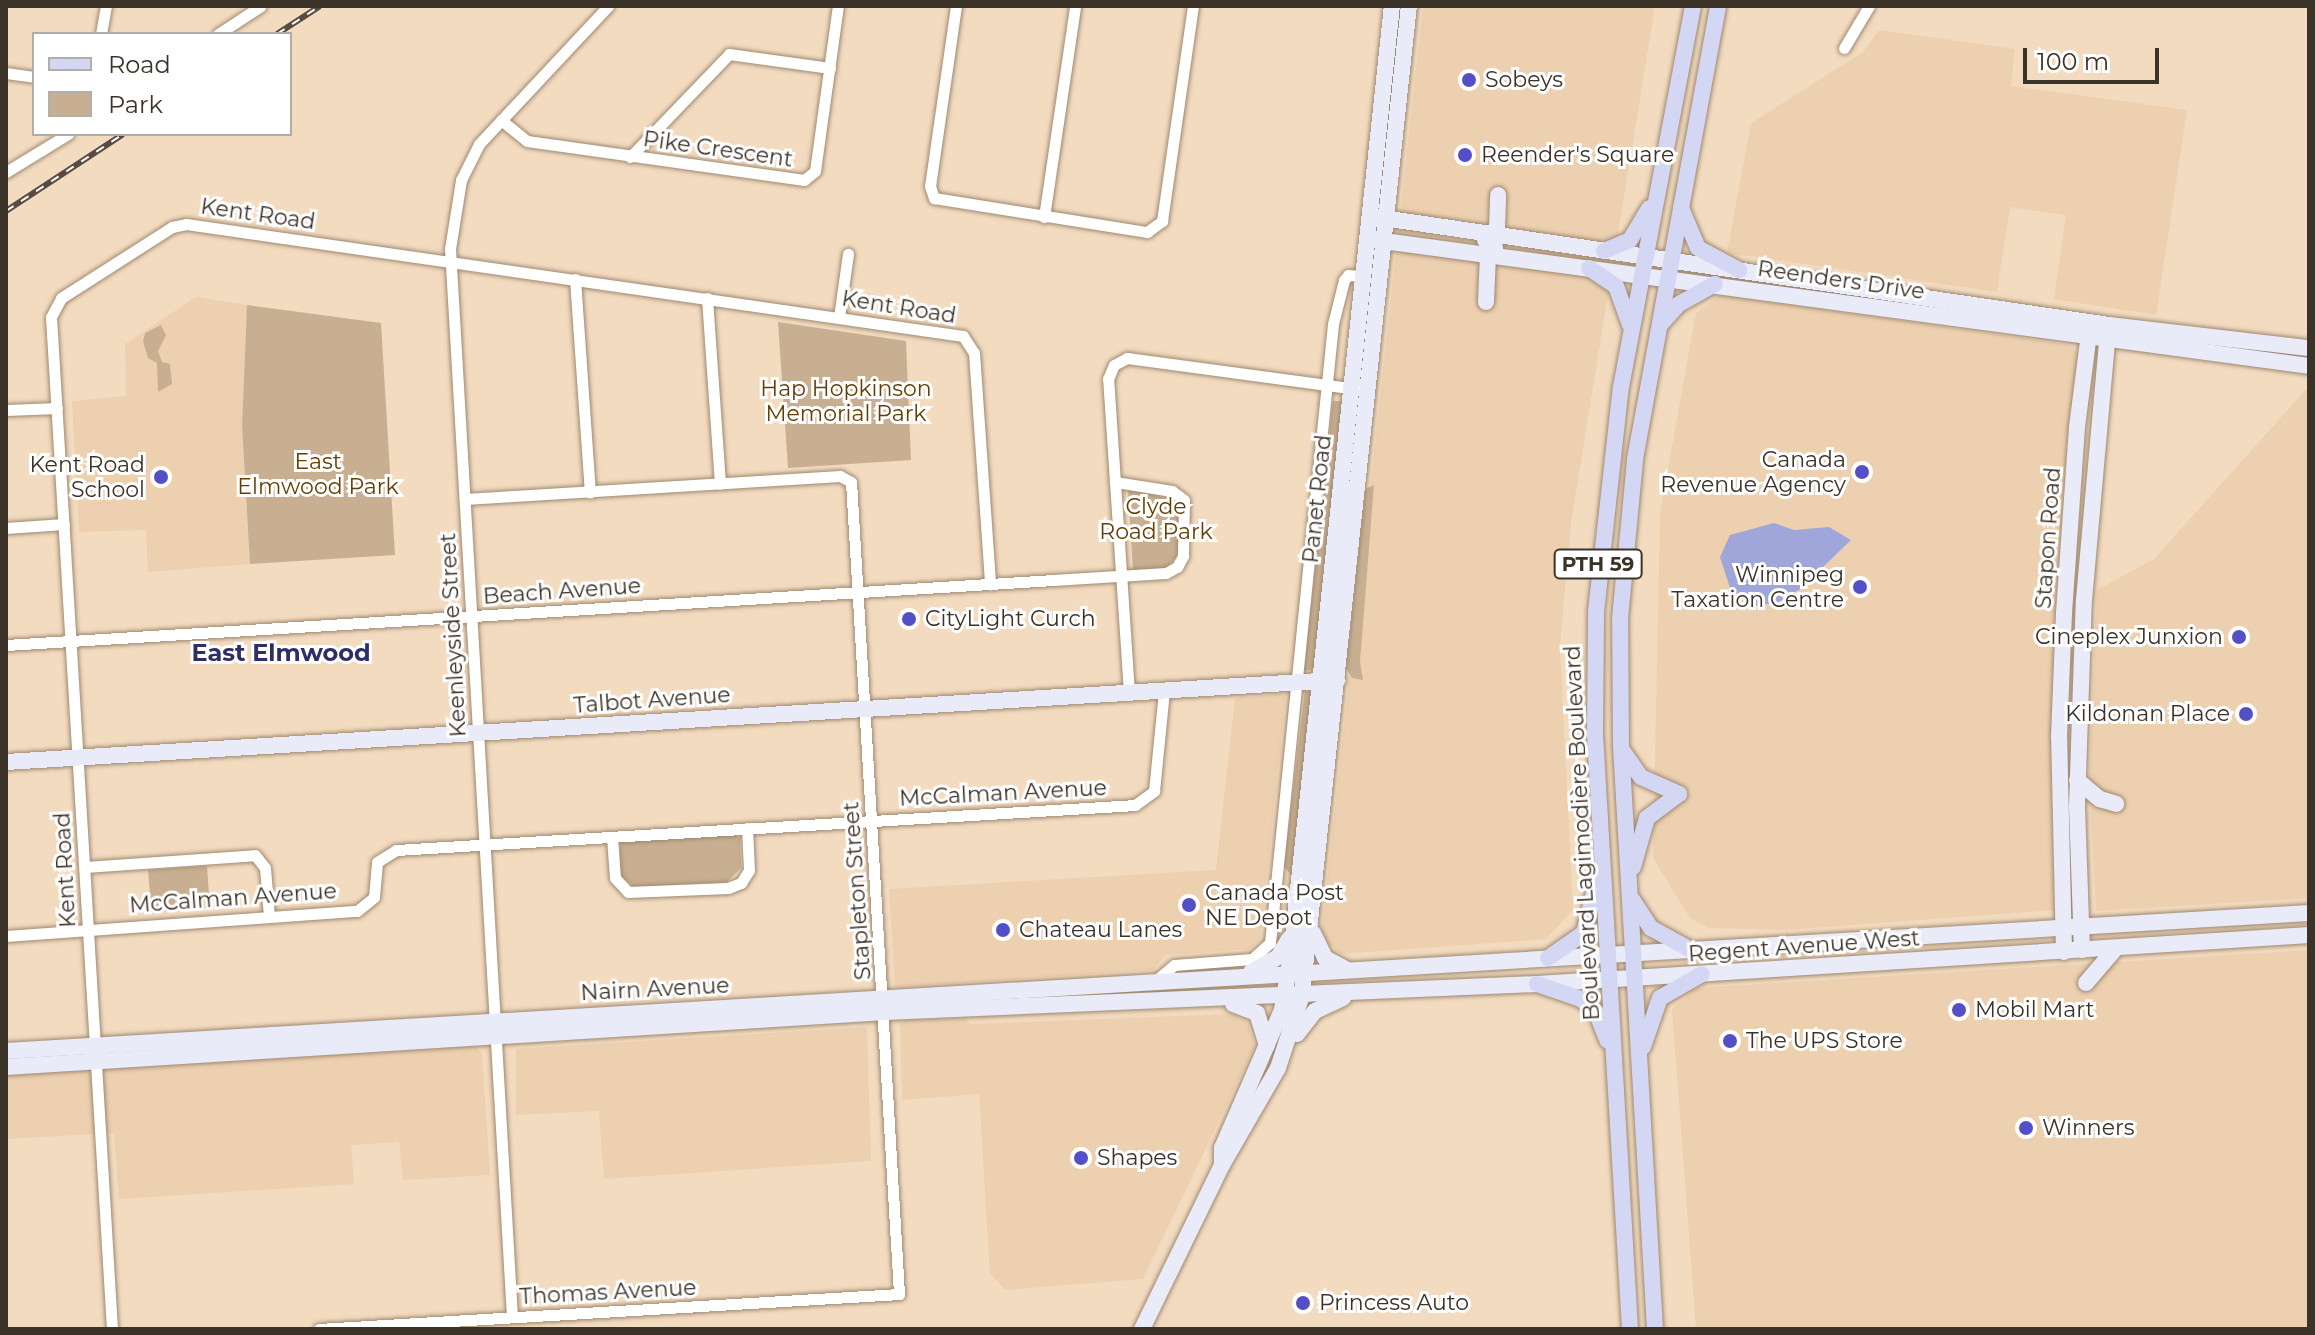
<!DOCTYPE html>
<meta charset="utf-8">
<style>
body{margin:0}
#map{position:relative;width:2315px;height:1335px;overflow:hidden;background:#f3dbc0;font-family:Montserrat,sans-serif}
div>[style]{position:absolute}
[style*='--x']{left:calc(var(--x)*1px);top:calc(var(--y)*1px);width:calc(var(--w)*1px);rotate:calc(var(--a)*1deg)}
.built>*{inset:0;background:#edd0b0}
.green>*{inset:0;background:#c9af92;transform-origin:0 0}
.water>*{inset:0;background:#a1a6da}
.roads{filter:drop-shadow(0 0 2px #9f8970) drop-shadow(0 0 2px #9f8970)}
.street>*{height:11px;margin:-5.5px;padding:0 5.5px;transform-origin:5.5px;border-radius:5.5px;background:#fff}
.secondary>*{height:16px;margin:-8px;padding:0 8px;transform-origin:8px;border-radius:8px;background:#e9ebf9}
.primary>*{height:16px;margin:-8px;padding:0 8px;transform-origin:8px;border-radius:8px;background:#d4d7f3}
.rail>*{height:6px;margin-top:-3px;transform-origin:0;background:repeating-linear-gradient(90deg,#fff 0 9px,#584c40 0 18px);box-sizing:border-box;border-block:2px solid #584c40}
.dots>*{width:22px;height:22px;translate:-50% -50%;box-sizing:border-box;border:4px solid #fff;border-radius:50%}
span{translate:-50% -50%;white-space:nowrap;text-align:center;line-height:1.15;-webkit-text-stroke:6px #fff;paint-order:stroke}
.shield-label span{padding:2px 6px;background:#fff;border:2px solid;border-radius:6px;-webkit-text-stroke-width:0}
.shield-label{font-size:20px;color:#3b3228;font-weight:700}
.poi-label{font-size:22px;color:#3b3228}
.left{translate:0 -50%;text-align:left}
.right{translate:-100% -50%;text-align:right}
.street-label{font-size:22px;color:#3b3228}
.park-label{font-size:22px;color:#643e05}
.neighbourhood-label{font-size:24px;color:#2e2e68;font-weight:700}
.frame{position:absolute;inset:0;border:8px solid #3b3228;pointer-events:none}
.legend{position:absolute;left:32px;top:32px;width:260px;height:104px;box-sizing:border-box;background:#fff;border:2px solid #b1ada9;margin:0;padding:10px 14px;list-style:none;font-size:24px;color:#3b3228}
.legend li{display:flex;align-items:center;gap:16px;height:40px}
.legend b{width:40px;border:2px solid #b1ada9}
.scale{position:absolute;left:2023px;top:48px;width:136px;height:36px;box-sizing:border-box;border:4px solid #3b3228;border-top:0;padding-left:10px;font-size:24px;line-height:28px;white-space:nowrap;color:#3b3228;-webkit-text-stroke:6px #fff;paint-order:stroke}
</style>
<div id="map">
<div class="built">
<div style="clip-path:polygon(1423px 6px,1655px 6px,1571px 522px,1560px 645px,1573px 910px,1546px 939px,1341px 954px,1321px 936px)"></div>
<div style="clip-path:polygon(1879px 30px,2015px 49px,2011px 86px,2187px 110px,2156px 315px,2054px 299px,2066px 215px,2010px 207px,1997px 292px,1727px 253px,1751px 123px,1863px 52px)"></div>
<div style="clip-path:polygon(1720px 295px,2070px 345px,2084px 361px,2053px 783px,2054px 910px,1786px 930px,1708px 928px,1690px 918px,1653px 858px,1660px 513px,1696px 313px)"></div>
<div style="clip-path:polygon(196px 297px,247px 305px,242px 425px,250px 564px,148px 572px,146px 530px,79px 532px,72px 401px,126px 396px,125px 344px)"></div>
<div style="clip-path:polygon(2309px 386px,2309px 898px,2096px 911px,2089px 782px,2097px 590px,2154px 559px)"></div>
<div style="clip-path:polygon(1286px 694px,1260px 939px,1250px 949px,1166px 955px,1153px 970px,895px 987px,889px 889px,1216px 870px,1235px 698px)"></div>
<div style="clip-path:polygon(2309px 950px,2309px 1329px,1696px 1329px,1672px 1009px,1697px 988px)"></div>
<div style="clip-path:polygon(1231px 1014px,1248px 1023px,1255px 1046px,1143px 1279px,1005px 1290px,990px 1273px,979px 1094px,902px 1100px,900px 1024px,907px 1020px,965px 1018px,970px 1024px)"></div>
<div style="clip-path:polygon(867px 1027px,871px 1161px,604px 1179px,599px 1111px,516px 1115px,516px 1049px)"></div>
<div style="clip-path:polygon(475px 1046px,482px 1054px,490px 1175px,403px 1180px,399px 1142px,351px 1145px,354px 1184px,119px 1199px,114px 1133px,6px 1139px,6px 1075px)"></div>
</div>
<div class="green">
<div style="clip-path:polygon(247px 305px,381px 323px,395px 555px,250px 564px,242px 425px)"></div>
<div style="clip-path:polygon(778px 322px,906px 341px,911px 460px,788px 468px)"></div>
<div style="clip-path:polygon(161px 325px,166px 335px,158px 351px,162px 362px,170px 364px,172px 384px,158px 392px,157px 363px,148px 358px,143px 341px,145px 333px)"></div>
<div style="clip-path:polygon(1333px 401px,1345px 401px,1314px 669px,1304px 671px)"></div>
<div style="clip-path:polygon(1374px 485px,1360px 662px,1363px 680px,1352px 678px,1346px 668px,1365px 489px)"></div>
<div style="clip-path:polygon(1128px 489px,1178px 500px,1182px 509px,1177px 556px,1166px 568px,1133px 571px)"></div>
<div style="clip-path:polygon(1305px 691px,1313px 692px,1294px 878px,1284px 867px)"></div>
<div style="clip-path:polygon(734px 835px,740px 838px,741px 868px,727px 882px,635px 887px,617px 873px,621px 842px)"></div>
<div style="left:207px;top:866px;width:42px;height:59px;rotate:86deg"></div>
</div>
<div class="water">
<div style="clip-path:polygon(1774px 523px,1794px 530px,1829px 527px,1851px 540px,1821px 569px,1820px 577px,1777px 603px,1752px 606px,1731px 591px,1720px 557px,1730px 535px)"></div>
</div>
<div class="roads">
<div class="street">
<div style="--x:956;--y:6;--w:182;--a:98.2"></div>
<div style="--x:930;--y:186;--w:13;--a:72"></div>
<div style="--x:934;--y:198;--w:216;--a:9.1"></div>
<div style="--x:1147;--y:232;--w:19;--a:-36"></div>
<div style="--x:1162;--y:221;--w:217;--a:-81.8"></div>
<div style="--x:101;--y:34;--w:28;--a:-80"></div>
<div style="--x:218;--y:34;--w:51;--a:-33.1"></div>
<div style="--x:1844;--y:48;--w:49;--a:-59.2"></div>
<div style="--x:6;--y:73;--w:28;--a:8"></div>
<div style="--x:501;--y:120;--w:33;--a:39"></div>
<div style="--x:527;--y:141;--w:280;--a:8"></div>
<div style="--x:804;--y:180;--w:14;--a:-39"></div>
<div style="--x:815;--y:171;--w:167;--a:-82.1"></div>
<div style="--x:630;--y:157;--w:143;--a:-46.1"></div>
<div style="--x:729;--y:54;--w:102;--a:7.9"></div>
<div style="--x:6;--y:172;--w:73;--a:-31.5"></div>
<div style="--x:1044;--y:217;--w:213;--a:-81.6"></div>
<div style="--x:575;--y:279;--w:214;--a:86"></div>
<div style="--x:707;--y:298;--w:186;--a:86"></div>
<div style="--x:839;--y:317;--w:64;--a:-81.9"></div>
<div style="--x:6;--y:410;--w:51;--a:-2.2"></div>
<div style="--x:6;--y:528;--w:58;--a:-3.9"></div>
<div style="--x:6;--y:645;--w:1049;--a:-3.55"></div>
<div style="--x:1053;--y:580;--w:113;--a:-3.5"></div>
<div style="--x:1166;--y:573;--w:13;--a:-29"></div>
<div style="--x:1177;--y:567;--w:13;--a:-61"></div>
<div style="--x:1183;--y:556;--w:56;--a:-89"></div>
<div style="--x:1184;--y:500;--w:15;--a:-143"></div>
<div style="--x:1172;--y:491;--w:58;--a:-171"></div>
<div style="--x:1129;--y:693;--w:315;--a:-93.8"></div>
<div style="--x:1108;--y:379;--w:15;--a:-67"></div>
<div style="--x:1114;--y:365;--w:15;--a:-28"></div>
<div style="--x:1127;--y:358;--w:230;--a:7.7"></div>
<div style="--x:612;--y:837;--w:41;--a:85.8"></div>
<div style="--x:615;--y:878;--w:19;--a:47"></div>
<div style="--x:628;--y:892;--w:100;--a:-2.3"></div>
<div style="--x:728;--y:888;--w:14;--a:-21"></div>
<div style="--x:741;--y:883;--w:15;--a:-58"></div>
<div style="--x:749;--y:870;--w:42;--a:-92.7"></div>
<div style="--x:85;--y:867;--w:170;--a:-4"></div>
<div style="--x:255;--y:855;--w:16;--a:52"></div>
<div style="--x:265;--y:868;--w:49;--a:85.3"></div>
<div style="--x:6;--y:936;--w:352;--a:-4.1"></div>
<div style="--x:357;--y:911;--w:22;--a:-39"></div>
<div style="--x:374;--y:897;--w:35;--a:-85"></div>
<div style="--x:377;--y:862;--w:22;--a:-32"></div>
<div style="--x:396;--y:850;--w:740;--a:-3.48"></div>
<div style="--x:1135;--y:805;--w:24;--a:-36"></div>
<div style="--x:1154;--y:791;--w:101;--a:-84.3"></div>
<div style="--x:1154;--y:982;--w:26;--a:-40"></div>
<div style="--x:1174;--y:965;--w:78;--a:-4.4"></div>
<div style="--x:1252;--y:959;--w:24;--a:-42"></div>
<div style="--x:1270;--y:943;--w:622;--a:-84.19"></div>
<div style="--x:1333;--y:324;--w:45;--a:-76"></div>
<div style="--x:1344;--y:280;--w:6;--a:-51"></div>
<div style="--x:1348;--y:275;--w:14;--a:4"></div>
<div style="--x:512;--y:1317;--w:1070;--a:-93.32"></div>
<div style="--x:450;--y:249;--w:70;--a:-80.9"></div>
<div style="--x:461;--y:180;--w:40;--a:-63.4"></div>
<div style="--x:479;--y:144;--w:189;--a:-46.9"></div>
<div style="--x:112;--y:1329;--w:1014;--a:-93.45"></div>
<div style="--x:51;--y:317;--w:21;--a:-62"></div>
<div style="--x:61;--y:298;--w:132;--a:-32.6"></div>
<div style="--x:172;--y:227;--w:14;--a:-12"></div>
<div style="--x:186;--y:224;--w:785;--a:8.2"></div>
<div style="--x:963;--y:336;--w:20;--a:57"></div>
<div style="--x:974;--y:353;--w:232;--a:86"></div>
<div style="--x:319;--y:1329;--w:581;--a:-3.45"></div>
<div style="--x:899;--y:1294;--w:813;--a:-93.38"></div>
<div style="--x:851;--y:482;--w:13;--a:-151"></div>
<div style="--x:840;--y:476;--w:376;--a:176.5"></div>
</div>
<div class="secondary">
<div style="--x:1376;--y:217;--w:741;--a:8.38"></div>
<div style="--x:2109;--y:325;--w:201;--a:6.6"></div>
<div style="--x:1376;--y:240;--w:941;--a:7.69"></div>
<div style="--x:1485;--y:240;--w:17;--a:-45"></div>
<div style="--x:1497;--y:228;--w:33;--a:-88"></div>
<div style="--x:1486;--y:302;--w:47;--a:-87.6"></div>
<div style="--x:1488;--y:255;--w:10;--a:-45"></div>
<div style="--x:6;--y:762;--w:1334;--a:-3.53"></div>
<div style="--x:2077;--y:780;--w:30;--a:40"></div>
<div style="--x:2100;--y:799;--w:17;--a:17"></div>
<div style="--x:1313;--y:933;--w:28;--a:64"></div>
<div style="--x:1325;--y:958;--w:24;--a:28"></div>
<div style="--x:2082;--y:950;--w:144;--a:-92"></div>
<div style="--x:2077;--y:806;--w:206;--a:-88.1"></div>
<div style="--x:2084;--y:600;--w:271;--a:-84.9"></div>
<div style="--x:2064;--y:952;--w:215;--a:-91.3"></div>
<div style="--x:2059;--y:737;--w:124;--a:-87.7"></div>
<div style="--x:2064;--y:613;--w:186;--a:-86"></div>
<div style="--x:2077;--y:427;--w:102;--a:-82.7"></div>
<div style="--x:1251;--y:972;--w:31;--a:-29"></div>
<div style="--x:1278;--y:957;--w:21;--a:-59"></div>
<div style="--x:2086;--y:983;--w:46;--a:-49.4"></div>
<div style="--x:1233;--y:1004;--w:26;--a:21"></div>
<div style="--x:1257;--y:1013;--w:34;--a:73"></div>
<div style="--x:1297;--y:1034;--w:29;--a:-52"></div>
<div style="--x:1315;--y:1011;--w:31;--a:-25"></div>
<div style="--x:6;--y:1051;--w:2307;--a:-3.43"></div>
<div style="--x:6;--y:1067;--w:881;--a:-3.58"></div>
<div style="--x:885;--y:1012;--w:653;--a:-2.46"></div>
<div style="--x:1537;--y:984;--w:774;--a:-3.63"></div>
<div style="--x:1222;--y:1165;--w:17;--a:-90"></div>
<div style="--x:1222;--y:1148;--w:150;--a:-66.5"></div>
<div style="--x:1282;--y:1010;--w:56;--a:-80.7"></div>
<div style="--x:1291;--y:955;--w:954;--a:-83.93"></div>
<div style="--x:1142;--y:1329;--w:182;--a:-64"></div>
<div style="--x:1222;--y:1165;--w:112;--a:-60"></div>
<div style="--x:1278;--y:1068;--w:77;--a:-71.8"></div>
<div style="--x:1302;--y:995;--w:995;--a:-83.83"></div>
</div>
<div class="primary">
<div style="--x:1681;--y:208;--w:43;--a:67"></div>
<div style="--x:1698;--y:248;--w:47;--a:28.2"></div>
<div style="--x:1604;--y:251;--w:28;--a:-23"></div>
<div style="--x:1630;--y:240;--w:37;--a:-59"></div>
<div style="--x:1589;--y:268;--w:32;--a:34"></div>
<div style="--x:1616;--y:286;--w:41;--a:70.3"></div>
<div style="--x:1660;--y:325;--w:28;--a:-48"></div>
<div style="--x:1679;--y:304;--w:41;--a:-29.1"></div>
<div style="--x:1622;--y:750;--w:33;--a:55"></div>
<div style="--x:1641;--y:777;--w:42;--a:24.1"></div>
<div style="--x:1633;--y:867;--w:51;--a:-74.1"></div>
<div style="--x:1647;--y:818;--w:40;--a:-37"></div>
<div style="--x:1632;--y:899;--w:35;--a:57"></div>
<div style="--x:1651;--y:928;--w:43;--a:28.9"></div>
<div style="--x:1548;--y:958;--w:44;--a:-34.8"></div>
<div style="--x:1584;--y:933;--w:58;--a:-76"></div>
<div style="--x:1537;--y:984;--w:46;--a:18.8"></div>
<div style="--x:1581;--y:999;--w:20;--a:41"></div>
<div style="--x:1596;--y:1012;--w:31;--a:68"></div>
<div style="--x:1643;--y:1047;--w:52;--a:-70.9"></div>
<div style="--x:1660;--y:998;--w:48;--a:-29.7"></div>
<div style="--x:1630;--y:1329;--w:595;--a:-93.37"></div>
<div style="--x:1595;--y:735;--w:123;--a:-89.5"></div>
<div style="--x:1596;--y:612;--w:226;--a:-83.7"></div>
<div style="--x:1621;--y:387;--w:388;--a:-79.3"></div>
<div style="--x:1655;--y:1329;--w:583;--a:-93.34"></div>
<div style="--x:1621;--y:747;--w:128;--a:-90.4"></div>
<div style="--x:1620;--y:619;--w:161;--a:-84.6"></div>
<div style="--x:1635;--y:459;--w:461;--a:-79.6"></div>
</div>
</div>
<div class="rail">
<div style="--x:277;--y:34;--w:51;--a:-33.1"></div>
<div style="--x:6;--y:211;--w:140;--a:-33.3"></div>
</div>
<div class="dots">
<div style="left:1469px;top:80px;background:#544fc7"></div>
<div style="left:1465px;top:155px;background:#544fc7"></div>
<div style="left:1862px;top:472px;background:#544fc7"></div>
<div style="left:161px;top:477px;background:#544fc7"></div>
<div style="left:1860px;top:587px;background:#544fc7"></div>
<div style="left:909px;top:619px;background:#544fc7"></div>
<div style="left:2239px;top:637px;background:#544fc7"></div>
<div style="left:2246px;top:714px;background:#544fc7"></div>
<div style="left:1189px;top:905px;background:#544fc7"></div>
<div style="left:1003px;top:930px;background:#544fc7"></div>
<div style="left:1959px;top:1010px;background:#544fc7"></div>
<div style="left:1730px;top:1041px;background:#544fc7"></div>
<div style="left:2026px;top:1128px;background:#544fc7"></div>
<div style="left:1081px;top:1158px;background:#544fc7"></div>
<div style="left:1303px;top:1303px;background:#544fc7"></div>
</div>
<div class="shield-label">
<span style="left:1598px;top:564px">PTH 59</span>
</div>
<div class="poi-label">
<span class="left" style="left:1485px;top:80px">Sobeys</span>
<span class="left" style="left:1481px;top:155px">Reender's Square</span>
<span class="right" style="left:1846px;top:472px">Canada<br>Revenue Agency</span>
<span class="right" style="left:145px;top:477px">Kent Road<br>School</span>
<span class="right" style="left:1844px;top:587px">Winnipeg<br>Taxation Centre</span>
<span class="left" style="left:925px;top:619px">CityLight Curch</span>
<span class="right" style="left:2223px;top:637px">Cineplex Junxion</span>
<span class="right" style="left:2230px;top:714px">Kildonan Place</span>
<span class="left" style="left:1205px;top:905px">Canada Post<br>NE Depot</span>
<span class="left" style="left:1019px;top:930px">Chateau Lanes</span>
<span class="left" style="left:1975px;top:1010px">Mobil Mart</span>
<span class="left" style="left:1746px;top:1041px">The UPS Store</span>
<span class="left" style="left:2042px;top:1128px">Winners</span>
<span class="left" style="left:1097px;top:1158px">Shapes</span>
<span class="left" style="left:1319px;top:1303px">Princess Auto</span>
</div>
<div class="street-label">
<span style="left:718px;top:149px;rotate:8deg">Pike Crescent</span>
<span style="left:258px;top:214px;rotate:8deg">Kent Road</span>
<span style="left:1841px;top:280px;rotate:8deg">Reenders Drive</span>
<span style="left:899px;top:307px;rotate:9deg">Kent Road</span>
<span style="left:1317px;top:499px;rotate:-84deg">Panet Road</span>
<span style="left:2048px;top:538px;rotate:-86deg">Stapon Road</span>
<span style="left:562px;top:591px;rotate:-4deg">Beach Avenue</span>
<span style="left:453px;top:635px;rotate:-93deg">Keenleyside Street</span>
<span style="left:652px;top:700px;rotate:-4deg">Talbot Avenue</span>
<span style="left:1003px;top:793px;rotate:-3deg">McCalman Avenue</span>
<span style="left:1582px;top:833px;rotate:-93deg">Boulevard Lagimodière Boulevard</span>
<span style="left:65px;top:870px;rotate:-93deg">Kent Road</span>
<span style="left:857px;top:891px;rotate:-94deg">Stapleton Street</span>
<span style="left:233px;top:898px;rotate:-4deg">McCalman Avenue</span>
<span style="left:1804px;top:946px;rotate:-4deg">Regent Avenue West</span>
<span style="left:655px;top:989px;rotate:-3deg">Nairn Avenue</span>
<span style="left:608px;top:1292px;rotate:-3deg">Thomas Avenue</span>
</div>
<div class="park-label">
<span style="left:846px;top:401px">Hap Hopkinson<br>Memorial Park</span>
<span style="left:318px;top:474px">East<br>Elmwood Park</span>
<span style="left:1156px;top:519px">Clyde<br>Road Park</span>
</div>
<div class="neighbourhood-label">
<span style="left:281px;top:653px">East Elmwood</span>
</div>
<div class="frame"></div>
<ul class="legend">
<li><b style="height:10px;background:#d4d7f3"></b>Road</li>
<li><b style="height:22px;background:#c9af92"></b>Park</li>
</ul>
<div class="scale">100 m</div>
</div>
